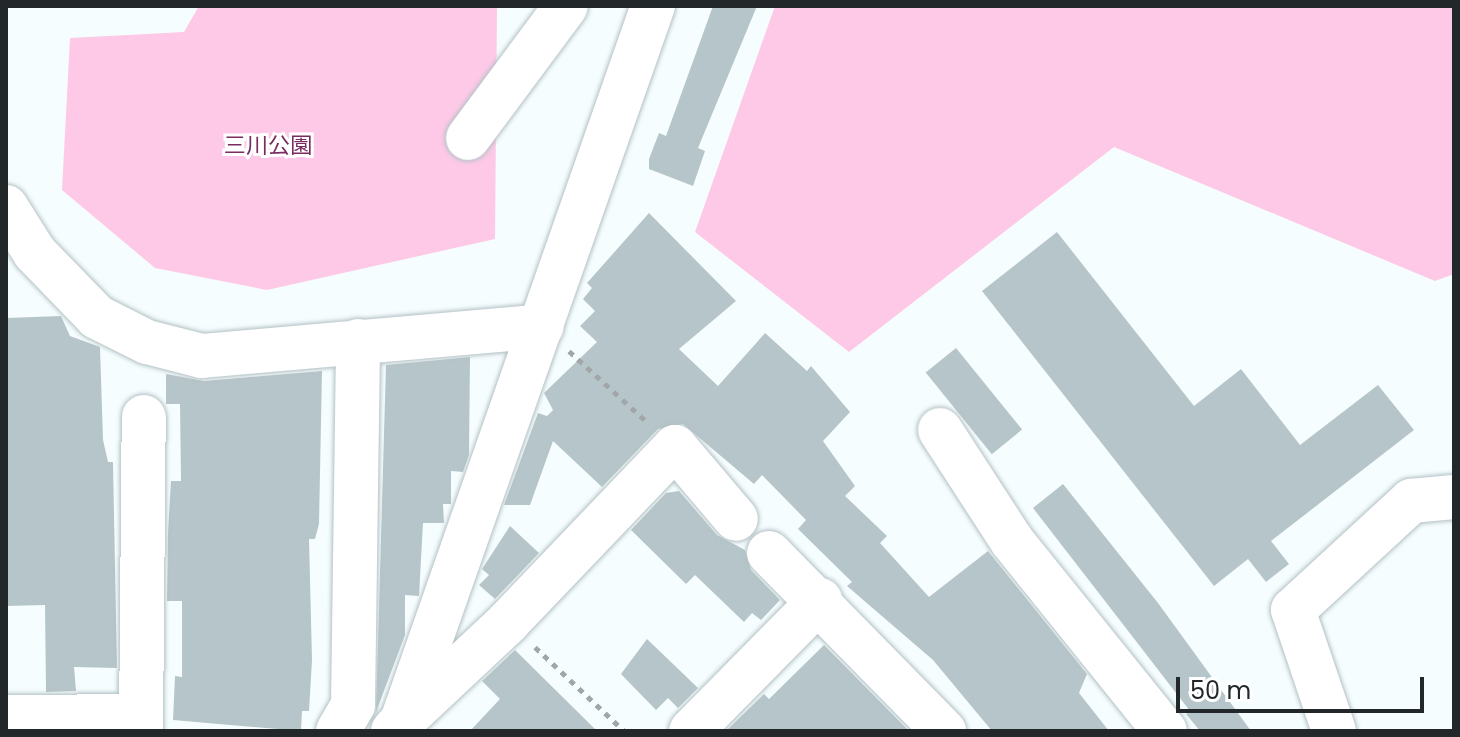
<!DOCTYPE html>
<meta charset="utf-8">
<style>
body{margin:0}
#map{position:relative;width:1460px;height:737px;overflow:hidden;background:#f6fdfe;font-family:Poppins,"Noto Sans JP",sans-serif}
div>[style]{position:absolute}
[style*='--x']{left:calc(var(--x)*1px);top:calc(var(--y)*1px);width:calc(var(--w)*1px);rotate:calc(var(--a)*1deg)}
.green>*{inset:0;background:#fdc9e7}
.building>*{inset:0;background:#b6c5c9;transform-origin:0 0}
.path>*{height:5px;margin-top:-2.5px;transform-origin:0;background:repeating-linear-gradient(90deg,#a1a7a8 0 6px,transparent 0 12px)}
.roads{filter:drop-shadow(0 0 2px #b3c1c5) drop-shadow(0 0 2px #b3c1c5)}
.minor>*{height:44px;margin:-22px;padding:0 22px;transform-origin:22px;border-radius:22px;background:#fff}
span{translate:-50% -50%;white-space:nowrap;text-align:center;line-height:1.15;-webkit-text-stroke:6px #fff;paint-order:stroke}
.park-label{font-size:22px;color:#782c5f}
.frame{position:absolute;inset:0;border:8px solid #222829;pointer-events:none}
.scale{position:absolute;left:1176px;top:677px;width:248px;height:36px;box-sizing:border-box;border:4px solid #222829;border-top:0;padding-left:10px;font-size:24px;line-height:28px;white-space:nowrap;color:#222829;-webkit-text-stroke:6px #fff;paint-order:stroke}
</style>
<div id="map">
<div class="green">
<div style="clip-path:polygon(199px 6px,497px 6px,495px 239px,267px 290px,155px 268px,62px 190px,70px 38px,184px 32px)"></div>
<div style="clip-path:polygon(775px 6px,1454px 6px,1454px 274px,1435px 281px,1114px 147px,849px 352px,695px 232px)"></div>
</div>
<div class="building">
<div style="clip-path:polygon(713px 6px,757px 6px,698px 148px,705px 151px,693px 186px,649px 169px,649px 159px,659px 133px,666px 136px)"></div>
<div style="clip-path:polygon(649px 213px,736px 301px,679px 349px,718px 386px,765px 333px,807px 371px,811px 366px,850px 412px,823px 441px,855px 486px,845px 496px,887px 536px,880px 543px,929px 597px,988px 551px,1087px 674px,1079px 693px,1109px 731px,992px 731px,933px 660px,847px 586px,852px 582px,798px 529px,806px 520px,762px 475px,754px 484px,683px 424px,658px 429px,602px 487px,553px 441px,530px 505px,504px 505px,538px 413px,547px 416px,553px 410px,544px 393px,597px 342px,580px 326px,595px 311px,583px 299px,592px 288px,587px 283px)"></div>
<div style="clip-path:polygon(1057px 232px,1194px 406px,1241px 369px,1300px 445px,1378px 385px,1414px 430px,1271px 541px,1289px 564px,1266px 582px,1248px 559px,1214px 586px,982px 291px)"></div>
<div style="clip-path:polygon(61px 316px,70px 336px,100px 347px,103px 440px,108px 462px,113px 462px,117px 668px,74px 667px,76px 691px,46px 692px,45px 605px,6px 606px,6px 318px)"></div>
<div style="left:956px;top:348px;width:105px;height:39px;rotate:51deg"></div>
<div style="clip-path:polygon(470px 357px,469px 455px,463px 472px,451px 471px,451px 504px,443px 504px,444px 523px,423px 523px,419px 596px,405px 595px,405px 635px,376px 712px,386px 365px)"></div>
<div style="clip-path:polygon(322px 371px,319px 524px,315px 539px,309px 539px,312px 660px,309px 711px,302px 711px,301px 731px,173px 720px,175px 676px,182px 677px,182px 601px,167px 601px,168px 532px,171px 481px,181px 481px,180px 404px,166px 404px,166px 374px,204px 381px)"></div>
<div style="clip-path:polygon(1063px 484px,1158px 603px,1251px 731px,1200px 731px,1186px 714px,1190px 711px,1033px 508px)"></div>
<div style="clip-path:polygon(679px 491px,717px 535px,745px 550px,751px 570px,780px 600px,761px 620px,752px 613px,744px 622px,695px 575px,686px 584px,631px 530px,666px 493px)"></div>
<div style="clip-path:polygon(510px 526px,539px 553px,495px 599px,479px 585px,489px 575px,482px 569px)"></div>
<div style="clip-path:polygon(647px 639px,698px 688px,678px 708px,668px 698px,656px 710px,621px 674px)"></div>
<div style="clip-path:polygon(824px 645px,909px 731px,726px 731px,764px 694px,769px 699px)"></div>
<div style="clip-path:polygon(515px 650px,597px 731px,470px 731px,500px 699px,482px 681px)"></div>
</div>
<div class="path">
<div style="--x:569;--y:351;--w:107;--a:42.3"></div>
<div style="--x:535;--y:647;--w:122;--a:43.3"></div>
</div>
<div class="roads">
<div class="minor">
<div style="--x:468;--y:138;--w:164;--a:-53.4"></div>
<div style="--x:6;--y:207;--w:54;--a:57.8"></div>
<div style="--x:35;--y:253;--w:89;--a:45.9"></div>
<div style="--x:97;--y:317;--w:56;--a:26.6"></div>
<div style="--x:147;--y:342;--w:57;--a:14.3"></div>
<div style="--x:202;--y:356;--w:341;--a:-5"></div>
<div style="--x:940;--y:430;--w:132;--a:57"></div>
<div style="--x:1012;--y:541;--w:244;--a:51.2"></div>
<div style="--x:769;--y:553;--w:250;--a:45.5"></div>
<div style="--x:6;--y:717;--w:135;--a:-0.4"></div>
<div style="--x:407;--y:717;--w:139;--a:-43.2"></div>
<div style="--x:508;--y:622;--w:242;--a:-46.3"></div>
<div style="--x:675;--y:447;--w:94;--a:49.7"></div>
<div style="--x:141;--y:731;--w:314;--a:-89.5"></div>
<div style="--x:338;--y:731;--w:30;--a:-60"></div>
<div style="--x:353;--y:705;--w:364;--a:-89.2"></div>
<div style="--x:393;--y:731;--w:13;--a:-48"></div>
<div style="--x:402;--y:721;--w:758;--a:-70.66"></div>
<div style="--x:691;--y:731;--w:184;--a:-45.4"></div>
<div style="--x:1334;--y:731;--w:128;--a:-108.7"></div>
<div style="--x:1293;--y:610;--w:161;--a:-42.7"></div>
<div style="--x:1411;--y:501;--w:43;--a:-5.3"></div>
</div>
</div>
<div class="park-label">
<span style="left:268px;top:146px">三川公園</span>
</div>
<div class="frame"></div>
<div class="scale">50 m</div>
</div>
